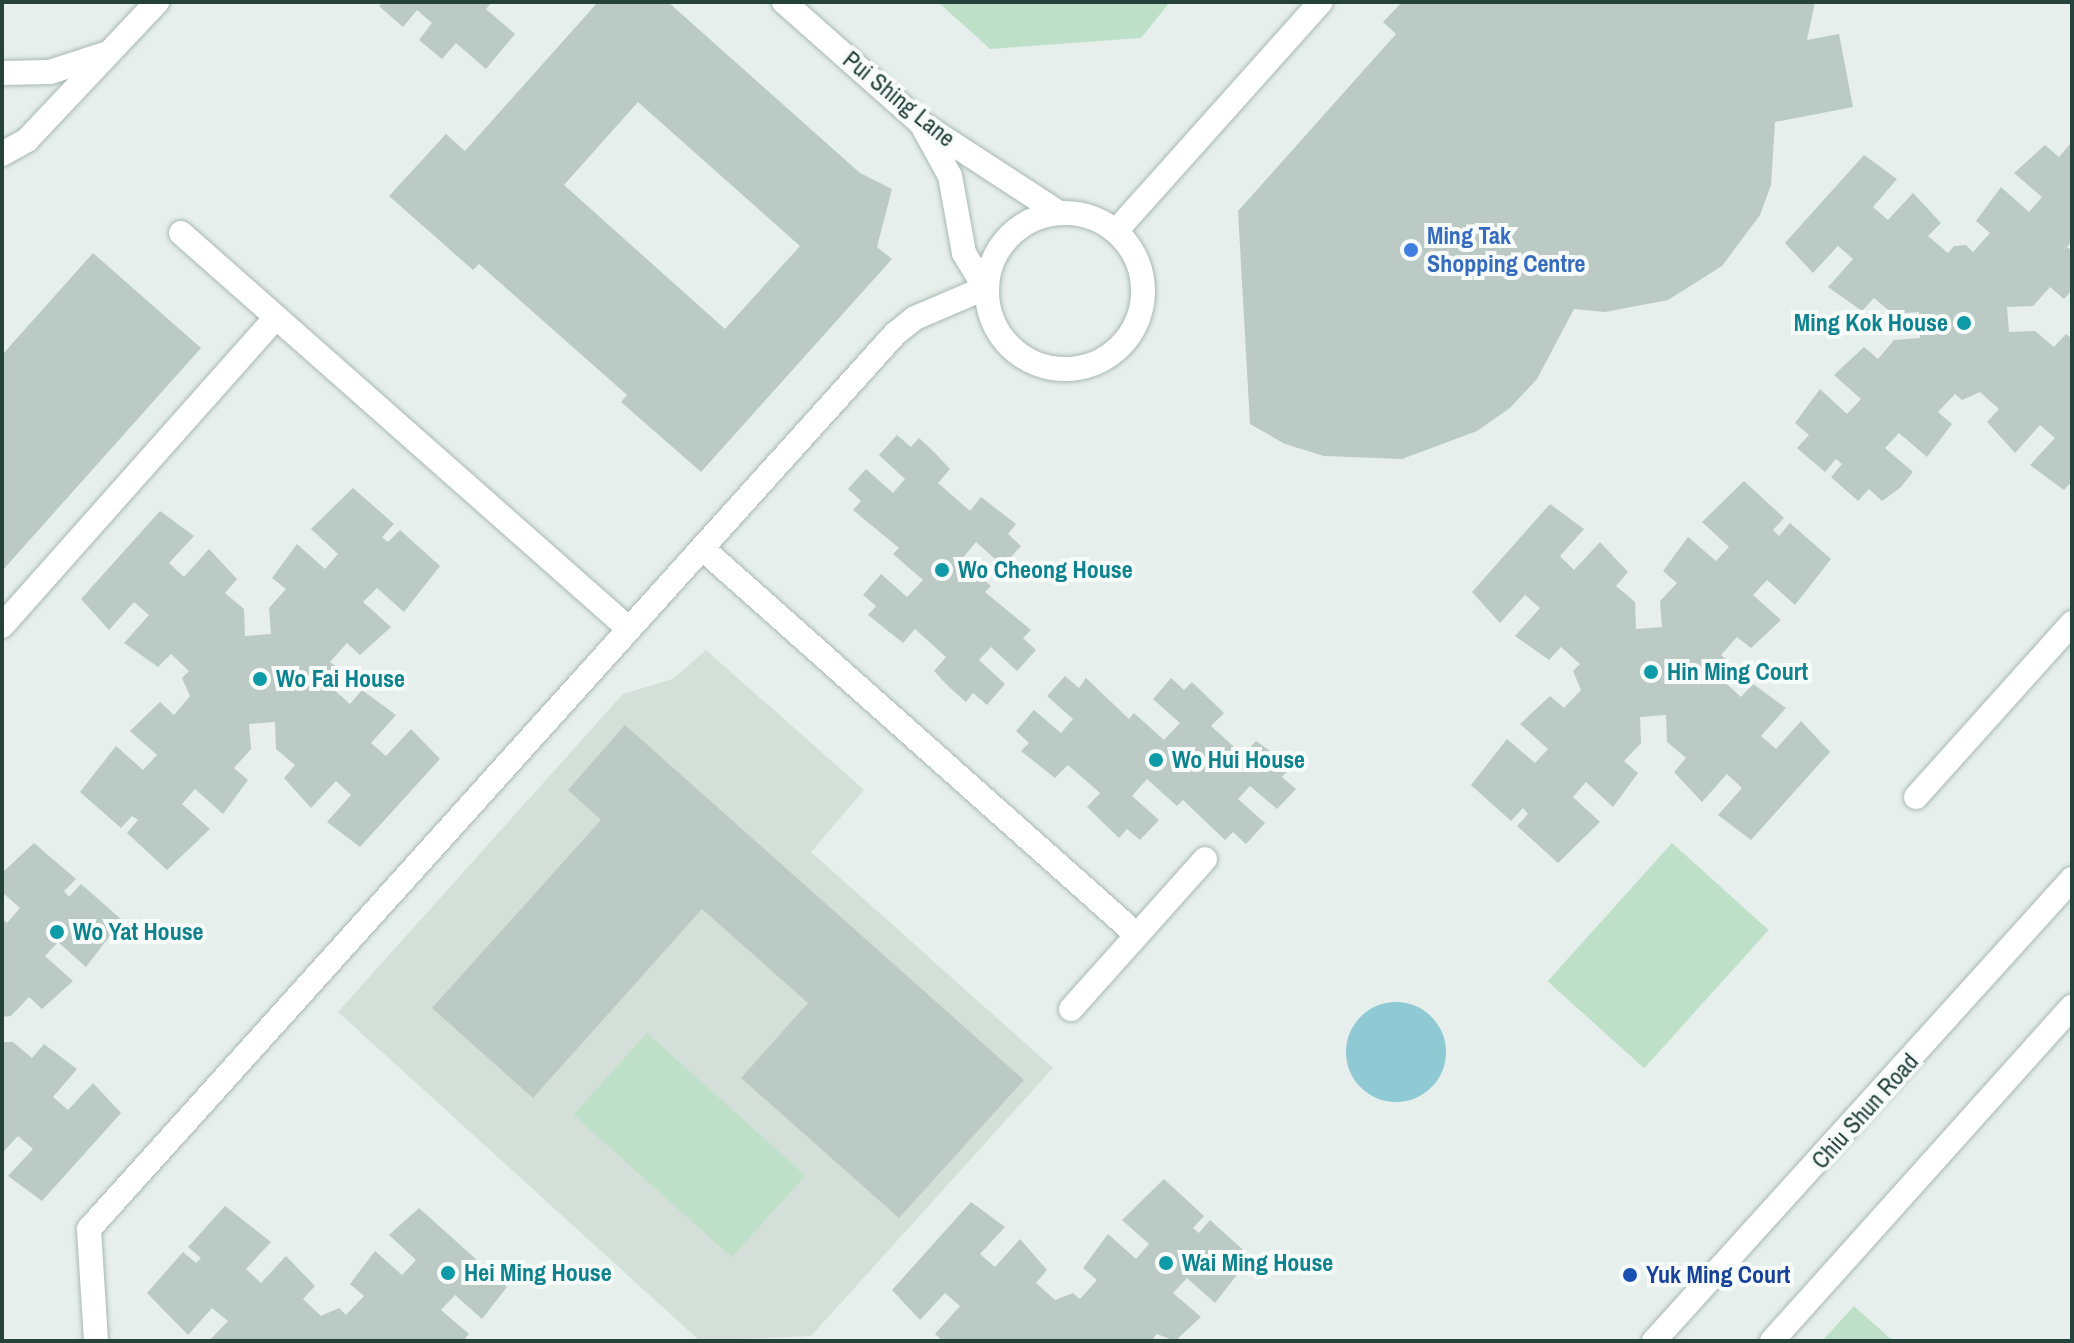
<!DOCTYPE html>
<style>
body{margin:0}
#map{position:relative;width:2074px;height:1343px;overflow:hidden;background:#e6efeb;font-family:"Archivo Narrow",sans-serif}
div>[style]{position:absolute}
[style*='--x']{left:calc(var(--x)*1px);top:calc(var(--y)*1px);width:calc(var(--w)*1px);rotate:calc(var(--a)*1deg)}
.built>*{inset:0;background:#d4dfda}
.green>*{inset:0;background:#bfe0c8;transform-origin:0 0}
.water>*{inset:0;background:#8ec9d4}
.round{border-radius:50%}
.building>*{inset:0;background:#bbcac4}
.roads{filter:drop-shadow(0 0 2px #a8b8b2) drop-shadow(0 0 2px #a8b8b2)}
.lane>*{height:24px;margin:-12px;padding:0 12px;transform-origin:12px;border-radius:12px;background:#fff}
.street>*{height:24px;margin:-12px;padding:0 12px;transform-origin:12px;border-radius:12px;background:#fff}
.street>.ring{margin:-12px;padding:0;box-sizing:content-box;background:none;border:24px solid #fff;border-radius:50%}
.secondary>*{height:24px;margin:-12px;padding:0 12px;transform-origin:12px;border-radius:12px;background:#fff}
.dots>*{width:22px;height:22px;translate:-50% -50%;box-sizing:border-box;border:4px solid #f7fbf9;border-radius:50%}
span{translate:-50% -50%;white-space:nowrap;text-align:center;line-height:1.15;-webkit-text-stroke:8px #f7fbf9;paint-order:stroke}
.street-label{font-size:24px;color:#24423a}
.shop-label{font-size:24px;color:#366cbe;font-weight:700}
.left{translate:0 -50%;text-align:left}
.culture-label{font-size:24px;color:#0d838f;font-weight:700}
.right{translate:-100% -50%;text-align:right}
.transit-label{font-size:24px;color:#164399;font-weight:700}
.frame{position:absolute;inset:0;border:4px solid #24423a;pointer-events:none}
</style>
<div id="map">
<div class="built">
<div style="clip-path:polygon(706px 650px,864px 790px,811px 852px,1053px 1068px,811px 1336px,700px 1341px,338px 1012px,623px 694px,673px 679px)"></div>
</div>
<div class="green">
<div style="clip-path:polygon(938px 2px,1170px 2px,1141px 38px,990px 49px)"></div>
<div style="left:1672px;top:843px;width:130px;height:186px;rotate:42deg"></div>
<div style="left:647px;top:1033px;width:213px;height:110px;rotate:42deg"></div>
<div style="clip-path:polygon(1854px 1306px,1893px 1341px,1822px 1341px)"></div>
</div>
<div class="water">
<div class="round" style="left:1346px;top:1002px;width:100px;height:100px"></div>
</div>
<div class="building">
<div style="clip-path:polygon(383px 2px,492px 2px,486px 9px,515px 34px,486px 69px,456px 43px,442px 59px,419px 40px,432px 23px,417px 10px,403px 27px,379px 6px)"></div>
<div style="clip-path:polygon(evenodd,598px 2px,668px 2px,860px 173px,892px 189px,877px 247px,892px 259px,701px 472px,621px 402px,627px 395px,479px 264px,473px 270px,389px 196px,446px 134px,465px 151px,598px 2px,638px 102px,800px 246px,725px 329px,564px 185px,638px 102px)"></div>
<div style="clip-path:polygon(1402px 2px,1815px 2px,1807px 40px,1839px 34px,1853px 107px,1775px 122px,1771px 185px,1760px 215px,1722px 266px,1668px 300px,1605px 312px,1574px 309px,1537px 379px,1510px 408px,1477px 431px,1402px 459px,1324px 456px,1285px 444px,1250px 424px,1238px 211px,1396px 34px,1383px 22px)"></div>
<div style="clip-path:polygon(2072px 142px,2072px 241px,2067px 247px,2072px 251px,2072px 290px,2064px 299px,2050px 287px,2033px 306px,2007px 307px,2009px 332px,2035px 331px,2054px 347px,2066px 334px,2072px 339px,2072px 481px,2064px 490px,2030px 465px,2055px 438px,2040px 425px,2015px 453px,1987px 422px,1999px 409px,1980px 392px,1962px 400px,1955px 394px,1938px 412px,1952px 424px,1927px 457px,1899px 433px,1885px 448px,1913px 472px,1900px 488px,1882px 501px,1869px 489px,1858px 501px,1831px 477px,1842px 464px,1836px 459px,1825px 472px,1797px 448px,1809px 435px,1795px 423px,1820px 389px,1847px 414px,1861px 399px,1834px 375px,1864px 347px,1878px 359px,1894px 340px,1920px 338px,1919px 312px,1893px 314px,1874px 298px,1862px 311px,1828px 287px,1853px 259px,1838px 246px,1813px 273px,1785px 243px,1864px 155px,1897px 179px,1873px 207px,1888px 220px,1913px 193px,1941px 223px,1928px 236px,1948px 253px,1954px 246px,1966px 245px,1973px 252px,1990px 233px,1976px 221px,2001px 187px,2029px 212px,2042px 197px,2014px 173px,2045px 145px,2059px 157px)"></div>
<div style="clip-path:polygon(93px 253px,201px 348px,2px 571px,2px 355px)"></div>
<div style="clip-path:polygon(897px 435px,911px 447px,919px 438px,935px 453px,950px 469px,938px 483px,970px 511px,981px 497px,1016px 524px,1008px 534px,1021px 546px,1003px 566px,976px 542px,961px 560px,991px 586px,985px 592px,1031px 630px,1023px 638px,1036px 650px,1017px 671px,991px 647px,979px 660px,1005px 684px,987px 705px,973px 693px,966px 702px,948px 686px,934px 671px,946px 657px,915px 629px,903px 643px,868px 615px,876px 606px,863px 595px,881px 574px,907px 597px,923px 580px,893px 554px,899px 548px,853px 510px,861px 501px,848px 489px,866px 469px,893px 493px,905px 479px,879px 455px)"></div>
<div style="clip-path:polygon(1744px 481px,1784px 518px,1773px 530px,1779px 536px,1790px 523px,1831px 559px,1795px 605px,1767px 580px,1753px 595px,1781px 620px,1751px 648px,1737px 637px,1721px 655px,1728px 661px,1729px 673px,1722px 680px,1741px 697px,1753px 684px,1786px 708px,1761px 736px,1776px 749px,1801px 721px,1830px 752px,1751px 840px,1718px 815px,1742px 788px,1727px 774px,1702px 802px,1674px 772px,1686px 758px,1667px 742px,1666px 715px,1640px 717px,1641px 743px,1624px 761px,1638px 773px,1613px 807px,1586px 782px,1573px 797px,1600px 822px,1558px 863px,1517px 826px,1528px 814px,1523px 808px,1511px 821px,1471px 785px,1507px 739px,1535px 763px,1548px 749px,1520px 724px,1550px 696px,1564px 708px,1581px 690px,1573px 671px,1580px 664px,1561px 647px,1549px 660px,1515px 636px,1540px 608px,1525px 595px,1500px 623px,1472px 592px,1550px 504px,1584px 529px,1560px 556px,1574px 570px,1600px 542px,1628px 572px,1616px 586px,1635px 602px,1636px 629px,1662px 627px,1660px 601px,1677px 583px,1663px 571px,1688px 537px,1716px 561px,1729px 547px,1702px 522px)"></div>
<div style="clip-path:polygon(353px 488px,394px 524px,382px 537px,388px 542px,400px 530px,440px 566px,404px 612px,377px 588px,363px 602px,391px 627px,360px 655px,347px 643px,330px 662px,338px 668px,331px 687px,350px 704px,362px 690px,396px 715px,371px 743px,386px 756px,411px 729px,440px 759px,360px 847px,327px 822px,351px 795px,336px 781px,311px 808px,284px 778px,295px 765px,276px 749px,275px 722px,249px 724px,251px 749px,234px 768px,248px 780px,223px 814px,195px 789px,182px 804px,210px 829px,167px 870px,127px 833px,138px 820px,132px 816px,121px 828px,80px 792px,116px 746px,143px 770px,157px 755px,130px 731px,160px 702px,174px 715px,190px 696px,182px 678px,189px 671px,171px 654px,158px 667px,124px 643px,149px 615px,134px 602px,109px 630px,81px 599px,160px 511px,194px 536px,169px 563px,184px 577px,209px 549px,237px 579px,225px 593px,244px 609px,245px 636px,271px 634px,269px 608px,286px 589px,272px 578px,297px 544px,325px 569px,338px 554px,311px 529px)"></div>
<div style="clip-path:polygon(1065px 676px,1079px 688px,1086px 678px,1129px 719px,1134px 713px,1164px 740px,1180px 723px,1153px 699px,1171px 678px,1184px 690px,1192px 682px,1224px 713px,1211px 726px,1243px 755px,1256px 741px,1273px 753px,1290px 768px,1282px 777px,1296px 789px,1277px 809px,1250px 786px,1238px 799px,1265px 823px,1246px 844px,1233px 832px,1225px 840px,1183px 800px,1177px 806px,1147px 779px,1132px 796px,1159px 820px,1140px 840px,1127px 829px,1119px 838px,1087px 807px,1100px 793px,1068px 765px,1055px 778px,1021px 751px,1029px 743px,1016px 731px,1034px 710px,1061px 733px,1073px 719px,1047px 696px)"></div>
<div style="clip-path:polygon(625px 725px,1024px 1080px,899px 1218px,741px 1078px,808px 1003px,702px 909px,533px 1098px,432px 1008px,601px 820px,568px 790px)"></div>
<div style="clip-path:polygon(34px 843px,76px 879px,64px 891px,69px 897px,81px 884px,122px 920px,86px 967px,58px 942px,45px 956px,73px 981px,42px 1009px,29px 997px,11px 1016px,2px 1017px,2px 919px,7px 923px,20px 908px,2px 892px,2px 873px)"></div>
<div style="clip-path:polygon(2px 1042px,13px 1042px,32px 1058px,44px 1044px,77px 1069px,53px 1097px,68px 1110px,93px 1083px,121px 1113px,42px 1201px,8px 1176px,33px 1149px,18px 1136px,2px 1153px)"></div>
<div style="clip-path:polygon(1164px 1179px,1204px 1216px,1193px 1228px,1199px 1233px,1210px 1220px,1251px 1257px,1215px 1303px,1187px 1278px,1173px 1293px,1201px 1317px,1175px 1341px,1157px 1334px,1151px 1341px,943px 1341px,935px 1334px,960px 1306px,945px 1293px,920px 1320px,892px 1290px,971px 1202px,1005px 1227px,980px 1254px,995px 1267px,1020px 1239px,1047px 1270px,1036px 1283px,1055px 1300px,1073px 1293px,1080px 1299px,1097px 1280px,1083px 1268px,1108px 1234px,1136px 1259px,1149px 1244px,1122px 1220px)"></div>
<div style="clip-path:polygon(225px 1206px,271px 1242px,246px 1269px,261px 1283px,286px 1256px,315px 1286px,303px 1299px,321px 1316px,339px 1308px,346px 1315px,364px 1296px,350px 1284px,375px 1251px,402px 1275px,416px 1260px,389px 1235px,419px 1208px,507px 1287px,482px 1319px,455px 1295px,441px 1310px,469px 1334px,463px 1341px,209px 1341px,228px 1321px,212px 1308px,188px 1335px,147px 1293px,183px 1252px,196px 1263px,201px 1258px,188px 1247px)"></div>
</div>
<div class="roads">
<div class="lane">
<div style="--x:1116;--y:231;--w:307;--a:-48.2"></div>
<div style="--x:181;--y:233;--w:598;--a:41.47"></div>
<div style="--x:702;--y:548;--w:582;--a:41.66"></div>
<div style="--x:2;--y:626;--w:411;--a:-48.4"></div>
<div style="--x:1916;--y:797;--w:234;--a:-48.1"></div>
<div style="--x:1071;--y:1009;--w:201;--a:-48.2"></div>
<div style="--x:96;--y:1341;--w:112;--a:-93.6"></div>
<div style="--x:89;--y:1229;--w:1204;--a:-48"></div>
<div style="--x:895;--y:334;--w:26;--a:-39"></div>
<div style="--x:915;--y:318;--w:76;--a:-23.2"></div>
<div style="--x:985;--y:288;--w:41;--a:-121"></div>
<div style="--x:964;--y:253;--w:78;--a:-100.3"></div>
<div style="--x:950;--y:176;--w:60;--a:-118.7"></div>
</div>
<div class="street">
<div style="--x:784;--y:2;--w:183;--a:41.5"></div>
<div style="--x:921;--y:123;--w:165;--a:33.1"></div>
<div style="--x:2;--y:73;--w:48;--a:-1.2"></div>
<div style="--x:50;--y:72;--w:58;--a:-18.1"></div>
<div style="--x:2;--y:154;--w:29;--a:-29"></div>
<div style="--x:27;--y:140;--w:190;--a:-46.7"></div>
<div class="ring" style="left:987px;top:213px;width:132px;height:132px"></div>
</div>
<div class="secondary">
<div style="--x:1654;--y:1341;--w:623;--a:-47.86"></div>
<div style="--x:1772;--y:1341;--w:449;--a:-48.1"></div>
</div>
</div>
<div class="dots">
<div style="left:1411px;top:250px;background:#3f7fe0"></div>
<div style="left:1964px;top:323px;background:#0f9aa8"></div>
<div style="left:942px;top:570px;background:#0f9aa8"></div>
<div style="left:1651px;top:672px;background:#0f9aa8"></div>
<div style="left:260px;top:679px;background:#0f9aa8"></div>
<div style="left:1156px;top:760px;background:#0f9aa8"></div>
<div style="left:57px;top:932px;background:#0f9aa8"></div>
<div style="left:1166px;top:1263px;background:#0f9aa8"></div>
<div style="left:448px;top:1273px;background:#0f9aa8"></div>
<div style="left:1630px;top:1275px;background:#1a4fb4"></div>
</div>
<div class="street-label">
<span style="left:899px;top:99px;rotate:39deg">Pui Shing Lane</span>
<span style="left:1865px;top:1111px;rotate:-48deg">Chiu Shun Road</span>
</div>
<div class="shop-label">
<span class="left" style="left:1427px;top:250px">Ming Tak<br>Shopping Centre</span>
</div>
<div class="culture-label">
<span class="right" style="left:1948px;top:323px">Ming Kok House</span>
<span class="left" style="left:958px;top:570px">Wo Cheong House</span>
<span class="left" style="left:1667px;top:672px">Hin Ming Court</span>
<span class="left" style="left:276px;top:679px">Wo Fai House</span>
<span class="left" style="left:1172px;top:760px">Wo Hui House</span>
<span class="left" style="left:73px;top:932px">Wo Yat House</span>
<span class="left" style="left:1182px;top:1263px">Wai Ming House</span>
<span class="left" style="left:464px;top:1273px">Hei Ming House</span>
</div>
<div class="transit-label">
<span class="left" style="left:1646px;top:1275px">Yuk Ming Court</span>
</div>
<div class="frame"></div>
</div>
